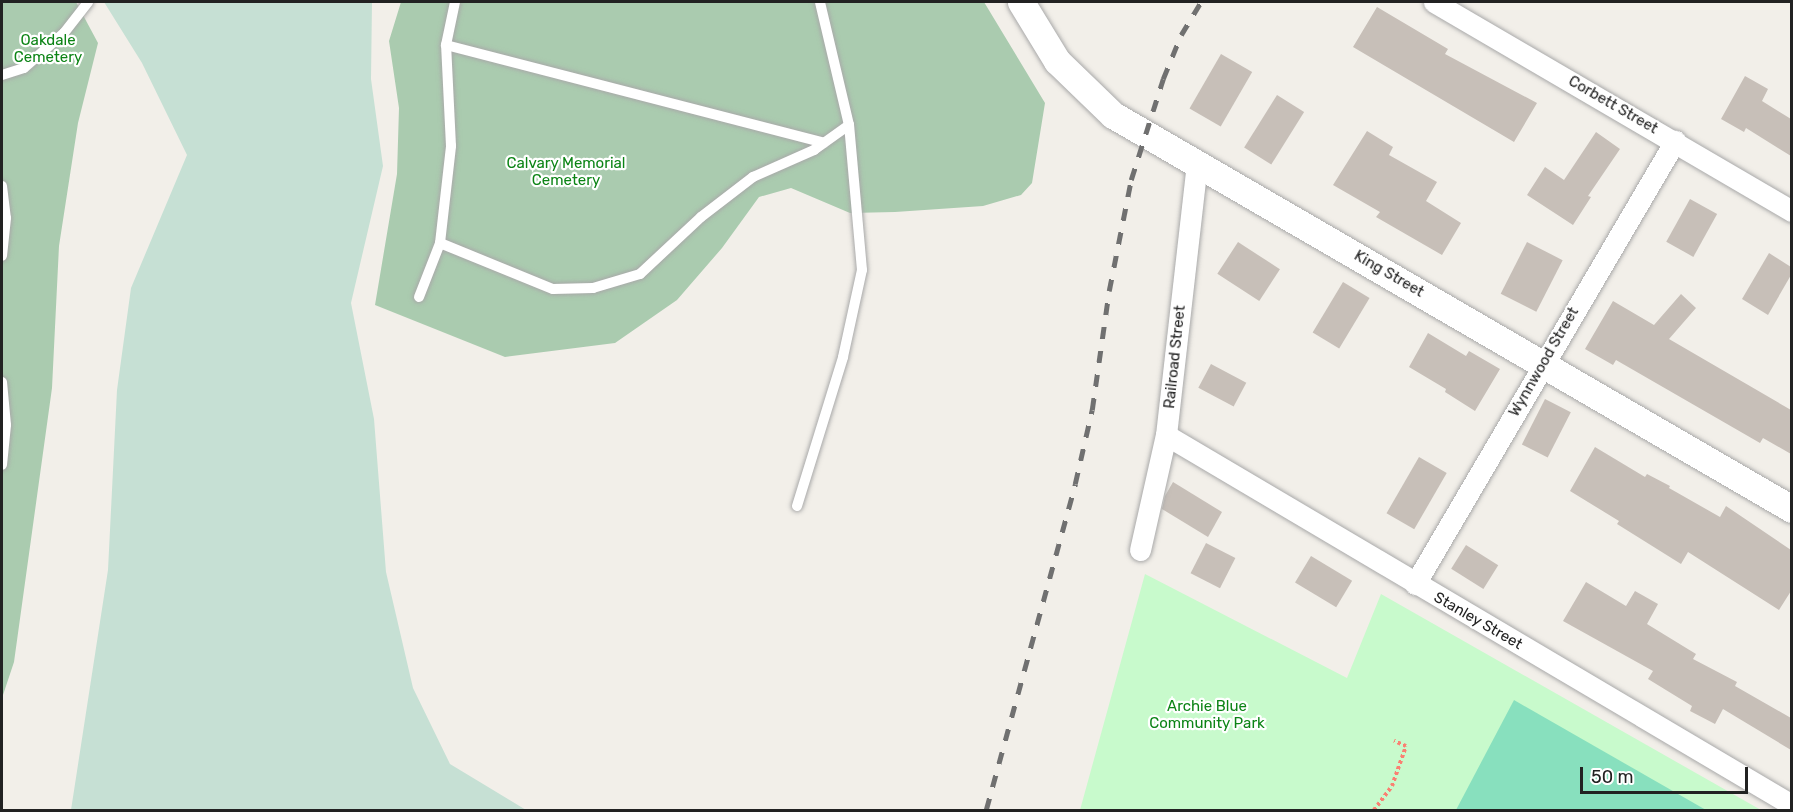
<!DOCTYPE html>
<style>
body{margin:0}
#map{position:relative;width:1793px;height:812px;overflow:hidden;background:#f2efe9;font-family:Rubik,sans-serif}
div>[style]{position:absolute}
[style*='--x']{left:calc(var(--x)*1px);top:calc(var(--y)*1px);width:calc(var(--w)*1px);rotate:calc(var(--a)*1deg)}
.wetland>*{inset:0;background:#c6e0d4}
.cemetery>*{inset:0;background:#aacbaf}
.park>*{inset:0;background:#c8facc}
.pitch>*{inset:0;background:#88e0be}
.building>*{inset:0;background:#c7bfb8;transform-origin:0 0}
.path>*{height:4px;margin-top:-2px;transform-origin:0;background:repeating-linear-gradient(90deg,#fa8072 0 3px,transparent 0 6px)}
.roads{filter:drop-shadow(0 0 2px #a9a9a9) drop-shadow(0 0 2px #a9a9a9)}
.service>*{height:10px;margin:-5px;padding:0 5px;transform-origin:5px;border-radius:5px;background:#fff}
.minor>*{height:21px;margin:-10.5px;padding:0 10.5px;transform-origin:10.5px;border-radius:10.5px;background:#fff}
.tertiary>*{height:27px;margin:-13.5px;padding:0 13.5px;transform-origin:13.5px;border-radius:13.5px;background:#fff}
.rail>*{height:4.5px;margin-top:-2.25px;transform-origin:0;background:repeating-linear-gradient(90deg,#707070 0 12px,transparent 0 24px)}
span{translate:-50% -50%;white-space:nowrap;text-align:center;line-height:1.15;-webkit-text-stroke:4.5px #fff;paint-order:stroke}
.park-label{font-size:15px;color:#0c8416}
.street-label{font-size:15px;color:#222}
.frame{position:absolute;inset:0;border:3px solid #222;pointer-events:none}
.scale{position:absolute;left:1580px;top:767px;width:168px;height:27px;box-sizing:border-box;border:3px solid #222;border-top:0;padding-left:8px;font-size:18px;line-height:21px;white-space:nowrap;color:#222;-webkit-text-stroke:4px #fff;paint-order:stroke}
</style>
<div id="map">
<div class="wetland">
<div style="clip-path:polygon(104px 2px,372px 2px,371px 79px,383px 166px,351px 303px,374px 419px,386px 572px,413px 688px,450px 764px,526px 810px,71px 810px,108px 570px,117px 390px,131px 288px,187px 155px,142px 63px)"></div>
</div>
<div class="cemetery">
<div style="clip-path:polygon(2px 2px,76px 2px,98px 43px,78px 123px,59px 246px,52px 388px,14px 662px,2px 698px)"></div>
<div style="clip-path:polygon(401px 2px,984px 2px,1045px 103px,1032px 183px,1021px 195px,983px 206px,895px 212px,850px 213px,791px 188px,759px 197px,722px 248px,677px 300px,615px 343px,505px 357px,375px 305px,397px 174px,399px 108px,389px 41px)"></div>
</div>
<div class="park">
<div style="clip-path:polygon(1145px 574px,1347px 678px,1381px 594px,1761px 810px,1080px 810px)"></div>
</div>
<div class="pitch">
<div style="clip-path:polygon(1514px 700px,1706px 810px,1456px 810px)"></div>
</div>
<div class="building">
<div style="clip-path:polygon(1377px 7px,1448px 49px,1445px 54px,1537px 103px,1514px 142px,1353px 47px)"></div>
<div style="left:1221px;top:54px;width:36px;height:63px;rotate:30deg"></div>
<div style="clip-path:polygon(1745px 76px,1768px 89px,1762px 101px,1791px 119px,1791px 156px,1746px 128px,1744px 132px,1721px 119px)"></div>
<div style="left:1277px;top:95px;width:32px;height:62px;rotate:32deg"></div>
<div style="clip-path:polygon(1367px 131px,1393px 147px,1389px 155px,1437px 182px,1426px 201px,1461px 223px,1442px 255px,1376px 217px,1380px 212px,1333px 185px)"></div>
<div style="clip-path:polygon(1596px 132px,1620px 149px,1588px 196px,1591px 197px,1573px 225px,1527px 195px,1545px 167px,1564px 180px)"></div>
<div style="left:1690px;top:199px;width:31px;height:49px;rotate:29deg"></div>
<div style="left:1238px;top:242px;width:50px;height:38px;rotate:33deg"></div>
<div style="left:1527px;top:242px;width:40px;height:58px;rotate:27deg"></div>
<div style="clip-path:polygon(1769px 253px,1791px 267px,1791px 275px,1768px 315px,1742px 299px)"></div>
<div style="left:1343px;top:282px;width:31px;height:59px;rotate:31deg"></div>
<div style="clip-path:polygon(1681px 294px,1696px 308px,1669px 339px,1791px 410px,1791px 454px,1763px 438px,1760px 443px,1616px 360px,1613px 365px,1585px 349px,1613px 301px,1654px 325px)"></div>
<div style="clip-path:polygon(1428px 333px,1466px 356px,1469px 351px,1500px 369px,1475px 411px,1445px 392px,1446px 389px,1409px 367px)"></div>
<div style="left:1211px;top:364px;width:40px;height:27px;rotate:28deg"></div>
<div style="left:1545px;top:399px;width:29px;height:51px;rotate:27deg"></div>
<div style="clip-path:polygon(1595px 447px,1645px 477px,1647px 474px,1670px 486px,1669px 488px,1720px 517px,1726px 506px,1791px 550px,1791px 591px,1779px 610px,1688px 552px,1681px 564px,1617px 524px,1619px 521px,1570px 491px)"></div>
<div style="left:1419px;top:457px;width:32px;height:65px;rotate:30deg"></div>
<div style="clip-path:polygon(1173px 482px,1222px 512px,1208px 537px,1162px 509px,1165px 496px)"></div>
<div style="left:1206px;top:543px;width:33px;height:34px;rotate:27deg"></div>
<div style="left:1466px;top:545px;width:38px;height:28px;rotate:32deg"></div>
<div style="left:1311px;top:556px;width:48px;height:31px;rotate:31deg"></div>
<div style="clip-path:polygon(1586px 582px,1626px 606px,1635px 591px,1658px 604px,1647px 624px,1696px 654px,1693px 659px,1737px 682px,1735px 686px,1791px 718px,1791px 750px,1723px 709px,1715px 724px,1690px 711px,1692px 706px,1648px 679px,1653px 671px,1563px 621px)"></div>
</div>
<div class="path">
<div style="--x:1374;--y:810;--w:30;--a:-53"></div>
<div style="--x:1392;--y:786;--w:42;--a:-70.7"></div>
<div style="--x:1406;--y:746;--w:13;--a:-157"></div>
</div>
<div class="roads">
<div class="service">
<div style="--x:446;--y:45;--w:390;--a:14.5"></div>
<div style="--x:2;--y:75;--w:23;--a:-18"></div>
<div style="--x:24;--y:68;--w:53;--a:-41.2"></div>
<div style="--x:64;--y:33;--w:39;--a:-52"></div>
<div style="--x:2;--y:186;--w:32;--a:83"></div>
<div style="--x:6;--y:218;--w:38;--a:96"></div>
<div style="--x:440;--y:243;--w:122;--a:22.2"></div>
<div style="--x:553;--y:289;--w:40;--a:-1.4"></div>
<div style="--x:593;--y:288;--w:49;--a:-16.6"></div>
<div style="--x:640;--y:274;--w:83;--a:-43.1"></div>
<div style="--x:701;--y:217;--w:66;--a:-37.6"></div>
<div style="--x:753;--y:177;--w:67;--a:-23.9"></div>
<div style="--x:814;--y:150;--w:43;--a:-35.5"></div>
<div style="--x:419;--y:297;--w:58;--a:-68.7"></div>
<div style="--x:440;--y:243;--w:98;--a:-83.5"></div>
<div style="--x:451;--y:146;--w:101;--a:-92.8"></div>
<div style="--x:446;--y:45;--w:44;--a:-78.2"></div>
<div style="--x:2;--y:382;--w:43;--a:84.7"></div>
<div style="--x:6;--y:425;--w:40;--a:95.7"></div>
<div style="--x:797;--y:506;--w:156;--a:-72.8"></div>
<div style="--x:843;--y:357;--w:89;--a:-77.7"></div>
<div style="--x:862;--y:270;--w:146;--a:-95.1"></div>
<div style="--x:849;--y:125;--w:126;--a:-103.3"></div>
</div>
<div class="minor">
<div style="--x:1434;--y:2;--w:415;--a:30.3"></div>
<div style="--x:1166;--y:435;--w:727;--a:30.59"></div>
<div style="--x:1140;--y:550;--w:118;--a:-77.3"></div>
<div style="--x:1166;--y:435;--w:275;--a:-83.5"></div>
<div style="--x:1415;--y:584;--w:514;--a:-59.59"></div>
</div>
<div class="tertiary">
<div style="--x:1021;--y:2;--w:69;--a:58.6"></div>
<div style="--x:1057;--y:61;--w:78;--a:44"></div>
<div style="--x:1113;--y:115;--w:785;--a:30.13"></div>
</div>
</div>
<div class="rail">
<div style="--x:986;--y:810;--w:338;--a:-74.7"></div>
<div style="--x:1075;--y:484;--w:76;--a:-77.1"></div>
<div style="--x:1092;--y:410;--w:120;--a:-81.9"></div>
<div style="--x:1109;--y:291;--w:113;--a:-78.8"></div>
<div style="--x:1131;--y:180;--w:106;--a:-72.4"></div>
<div style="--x:1163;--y:79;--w:48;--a:-67.8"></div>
<div style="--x:1181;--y:35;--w:39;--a:-59"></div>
</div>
<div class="park-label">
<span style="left:48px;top:49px">Oakdale<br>Cemetery</span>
<span style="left:566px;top:172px">Calvary Memorial<br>Cemetery</span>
<span style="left:1207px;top:715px">Archie Blue<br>Community Park</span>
</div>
<div class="street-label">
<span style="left:1613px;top:105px;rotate:30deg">Corbett Street</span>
<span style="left:1389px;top:274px;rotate:30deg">King Street</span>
<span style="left:1175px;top:357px;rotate:-84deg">Railroad Street</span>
<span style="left:1544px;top:362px;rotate:-60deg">Wynnwood Street</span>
<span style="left:1478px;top:621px;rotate:30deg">Stanley Street</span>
</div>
<div class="frame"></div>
<div class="scale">50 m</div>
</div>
